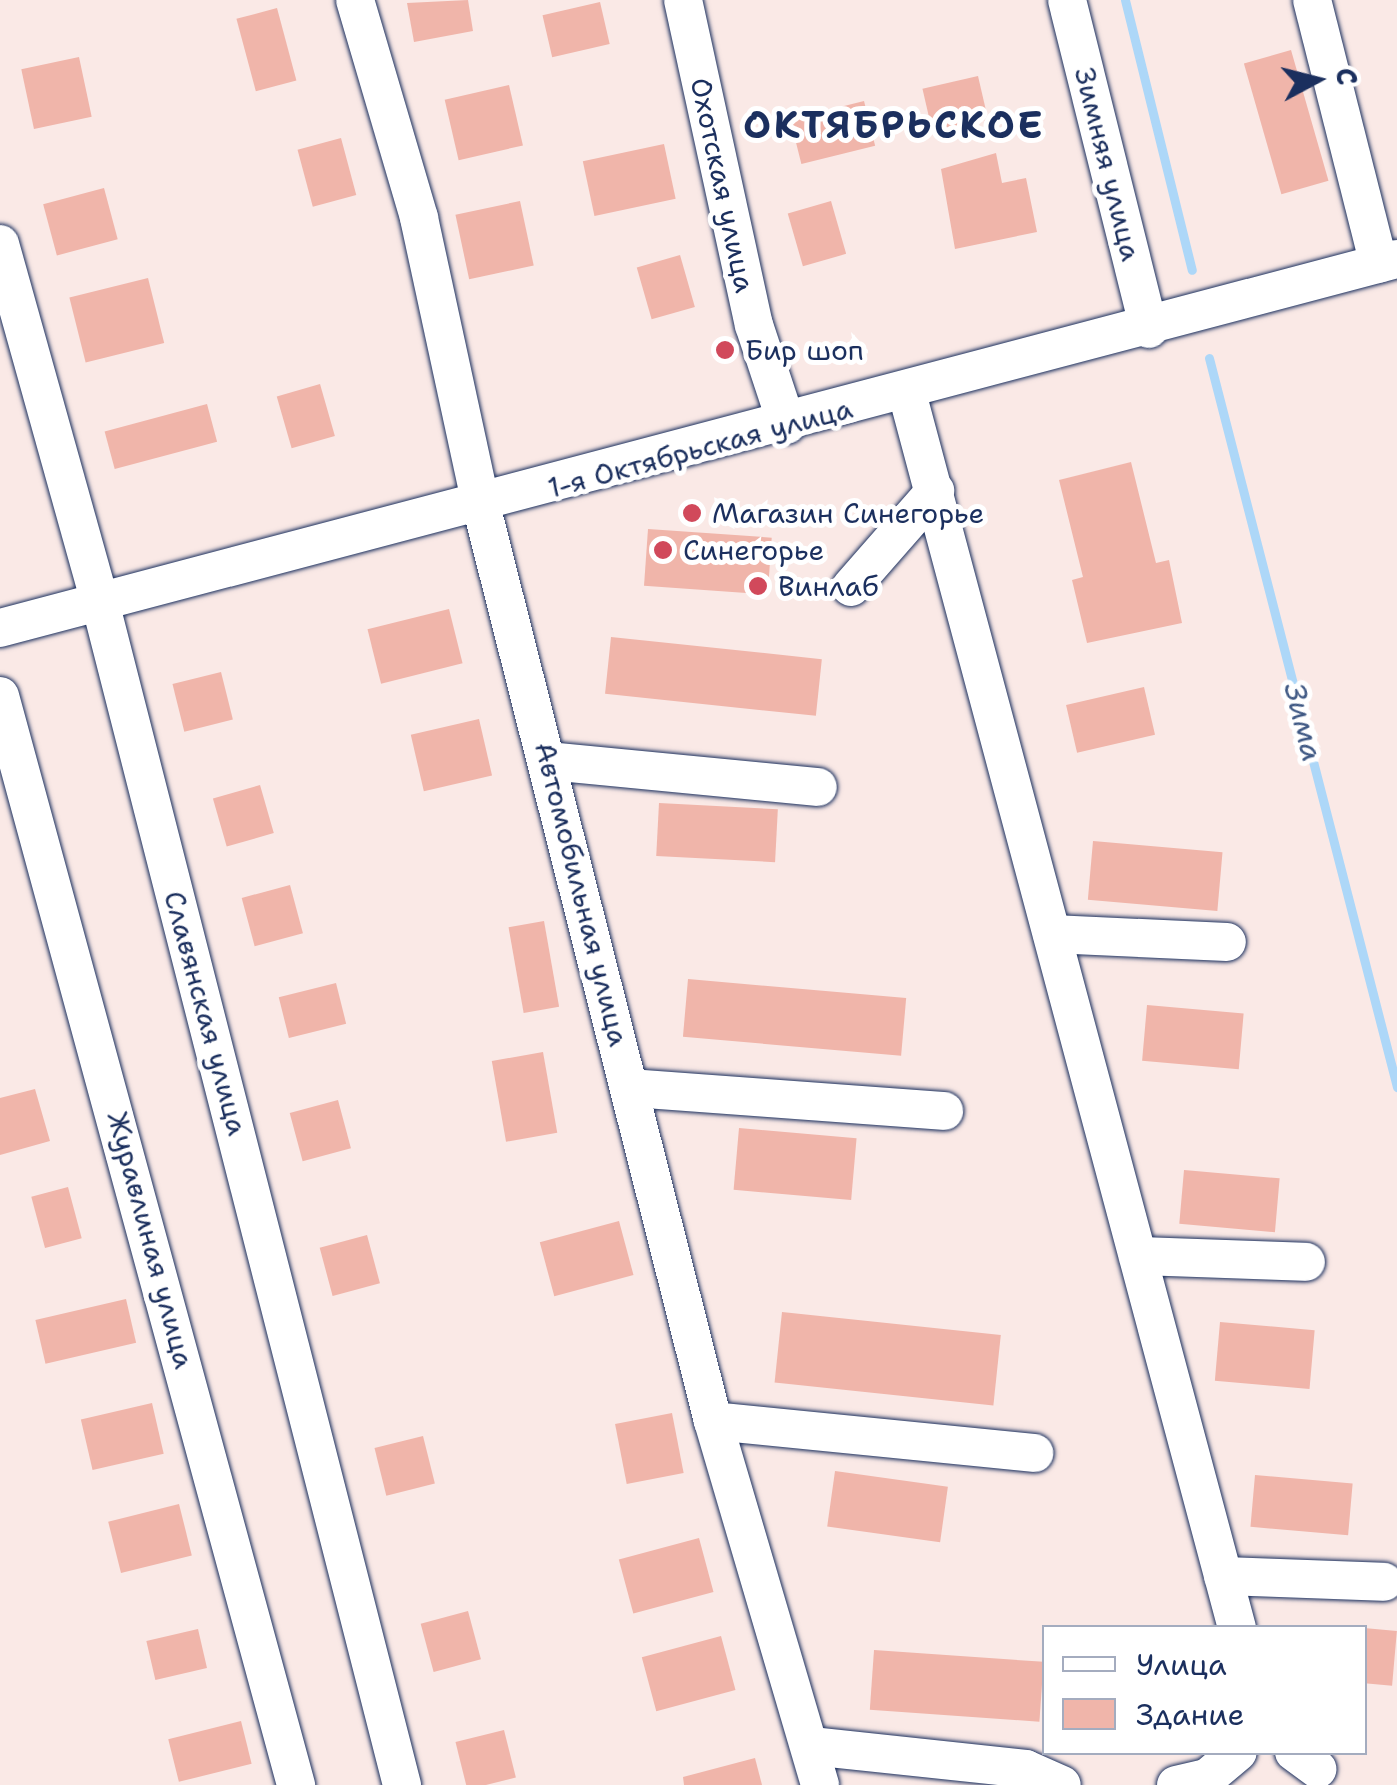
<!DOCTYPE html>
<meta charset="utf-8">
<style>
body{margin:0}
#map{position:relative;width:1397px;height:1785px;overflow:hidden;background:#fae9e6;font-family:"Shantell Sans",sans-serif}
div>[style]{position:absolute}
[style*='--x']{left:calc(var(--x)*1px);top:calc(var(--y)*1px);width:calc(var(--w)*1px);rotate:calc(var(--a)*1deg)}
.stream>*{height:9px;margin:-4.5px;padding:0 4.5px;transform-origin:4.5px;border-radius:4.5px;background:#add7f8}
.building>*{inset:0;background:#f0b5aa;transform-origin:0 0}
.roads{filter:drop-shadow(0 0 2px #1b2f5e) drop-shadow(0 0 2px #1b2f5e)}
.minor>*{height:38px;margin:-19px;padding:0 19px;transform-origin:19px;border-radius:19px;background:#fff}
.dots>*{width:28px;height:28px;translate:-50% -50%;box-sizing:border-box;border:5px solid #fff;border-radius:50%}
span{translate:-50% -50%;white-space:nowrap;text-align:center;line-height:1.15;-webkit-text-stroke:10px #fff;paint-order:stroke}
.street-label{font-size:28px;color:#1b2f5e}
.poi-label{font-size:28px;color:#1b2f5e}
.left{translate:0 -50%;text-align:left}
.water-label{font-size:30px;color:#405984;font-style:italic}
.district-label{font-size:38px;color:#1b2f5e;font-weight:700;letter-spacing:2.5px}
.legend{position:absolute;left:1042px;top:1625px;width:325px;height:130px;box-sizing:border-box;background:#fff;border:2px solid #a4acbf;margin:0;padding:12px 18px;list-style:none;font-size:30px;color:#1b2f5e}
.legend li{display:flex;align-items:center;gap:20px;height:50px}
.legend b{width:50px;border:2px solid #a4acbf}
.north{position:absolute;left:1267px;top:30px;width:100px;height:100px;-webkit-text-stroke:8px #fff;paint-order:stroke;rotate:83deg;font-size:28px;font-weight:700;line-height:40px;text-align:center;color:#1b2f5e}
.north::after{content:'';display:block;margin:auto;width:35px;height:45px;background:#1b2f5e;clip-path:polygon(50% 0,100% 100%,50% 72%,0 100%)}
</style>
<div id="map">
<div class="stream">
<div style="--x:1125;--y:0;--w:278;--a:76.1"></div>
<div style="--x:1209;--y:358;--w:753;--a:75.54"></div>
</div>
<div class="building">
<div style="clip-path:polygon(468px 0,473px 31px,414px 42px,407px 3px)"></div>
<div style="left:600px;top:2px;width:43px;height:59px;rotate:77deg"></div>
<div style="left:277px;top:8px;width:75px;height:42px;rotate:75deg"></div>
<div style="left:1291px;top:50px;width:136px;height:49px;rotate:74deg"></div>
<div style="left:79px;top:57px;width:61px;height:59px;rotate:78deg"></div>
<div style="left:978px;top:76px;width:45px;height:57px;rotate:77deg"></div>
<div style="left:509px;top:85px;width:62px;height:66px;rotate:77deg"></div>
<div style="left:864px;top:101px;width:46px;height:76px;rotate:76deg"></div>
<div style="left:341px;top:138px;width:59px;height:45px;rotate:75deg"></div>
<div style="left:664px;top:144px;width:56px;height:83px;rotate:78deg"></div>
<div style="clip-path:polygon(996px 153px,1002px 183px,1026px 178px,1037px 232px,955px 249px,941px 169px)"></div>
<div style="left:104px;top:188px;width:53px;height:63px;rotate:75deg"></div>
<div style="left:520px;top:201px;width:66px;height:66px;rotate:78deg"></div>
<div style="left:831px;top:201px;width:55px;height:45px;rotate:74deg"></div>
<div style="left:680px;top:255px;width:54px;height:45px;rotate:74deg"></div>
<div style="left:148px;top:278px;width:67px;height:81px;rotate:76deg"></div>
<div style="left:320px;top:384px;width:54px;height:45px;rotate:74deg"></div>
<div style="left:207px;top:404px;width:39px;height:106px;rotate:75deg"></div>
<div style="clip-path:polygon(1131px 462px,1156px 563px,1169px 560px,1182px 623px,1087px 643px,1072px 580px,1083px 577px,1059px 480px)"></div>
<div style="left:648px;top:529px;width:124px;height:57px;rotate:4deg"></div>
<div style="left:449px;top:609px;width:56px;height:84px;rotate:76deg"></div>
<div style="left:611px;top:637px;width:212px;height:57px;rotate:6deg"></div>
<div style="left:221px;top:672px;width:49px;height:50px;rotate:76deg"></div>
<div style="left:1144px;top:687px;width:49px;height:80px;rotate:77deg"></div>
<div style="left:479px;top:719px;width:58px;height:70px;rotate:77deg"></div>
<div style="left:260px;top:785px;width:50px;height:49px;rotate:74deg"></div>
<div style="left:659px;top:803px;width:119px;height:53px;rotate:3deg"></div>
<div style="left:1093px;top:841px;width:130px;height:59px;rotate:5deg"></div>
<div style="left:290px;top:885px;width:50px;height:50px;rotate:75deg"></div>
<div style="left:544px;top:921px;width:87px;height:36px;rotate:80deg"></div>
<div style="left:688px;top:979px;width:219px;height:58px;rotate:5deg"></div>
<div style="left:336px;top:983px;width:42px;height:59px;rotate:76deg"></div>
<div style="left:1147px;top:1005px;width:97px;height:56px;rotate:5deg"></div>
<div style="left:543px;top:1052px;width:82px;height:52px;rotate:80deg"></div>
<div style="clip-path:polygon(35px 1089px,50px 1141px,0 1155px,0 1098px)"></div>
<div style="left:338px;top:1100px;width:50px;height:50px;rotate:75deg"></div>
<div style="left:739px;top:1128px;width:118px;height:62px;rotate:5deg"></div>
<div style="left:1184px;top:1170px;width:96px;height:54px;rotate:5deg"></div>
<div style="left:68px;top:1187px;width:53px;height:38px;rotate:75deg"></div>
<div style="left:619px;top:1221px;width:56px;height:82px;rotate:75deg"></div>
<div style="left:367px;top:1235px;width:50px;height:49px;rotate:75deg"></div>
<div style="left:126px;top:1299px;width:45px;height:93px;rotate:77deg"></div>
<div style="left:782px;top:1312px;width:220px;height:71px;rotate:6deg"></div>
<div style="left:1220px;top:1322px;width:95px;height:59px;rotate:5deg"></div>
<div style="left:152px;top:1403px;width:52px;height:73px;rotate:77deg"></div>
<div style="left:672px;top:1413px;width:61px;height:58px;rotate:79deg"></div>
<div style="left:423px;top:1436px;width:49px;height:50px;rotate:76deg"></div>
<div style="left:835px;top:1471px;width:114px;height:56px;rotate:8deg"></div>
<div style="left:1255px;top:1475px;width:98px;height:52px;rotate:5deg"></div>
<div style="left:179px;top:1504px;width:53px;height:73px;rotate:76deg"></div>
<div style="left:699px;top:1538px;width:56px;height:83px;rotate:75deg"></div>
<div style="left:468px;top:1611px;width:50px;height:49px;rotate:75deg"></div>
<div style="left:1364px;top:1628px;width:33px;height:55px;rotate:5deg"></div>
<div style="left:198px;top:1629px;width:40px;height:53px;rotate:77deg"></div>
<div style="left:721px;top:1636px;width:56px;height:82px;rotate:75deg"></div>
<div style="left:874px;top:1650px;width:170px;height:60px;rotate:4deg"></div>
<div style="left:241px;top:1721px;width:44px;height:75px;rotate:76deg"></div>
<div style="left:504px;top:1730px;width:49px;height:50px;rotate:76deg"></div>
<div style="clip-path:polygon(755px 1758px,762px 1785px,684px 1785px,683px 1777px)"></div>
</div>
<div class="roads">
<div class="minor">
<div style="--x:355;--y:0;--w:227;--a:73.6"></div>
<div style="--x:419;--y:218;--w:294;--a:77.8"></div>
<div style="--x:481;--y:505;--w:945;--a:75.79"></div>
<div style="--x:713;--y:1421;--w:379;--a:73.6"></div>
<div style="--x:683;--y:0;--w:333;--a:77.7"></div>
<div style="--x:754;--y:325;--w:105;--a:71.7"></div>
<div style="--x:1067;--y:0;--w:339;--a:76"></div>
<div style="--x:1312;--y:0;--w:272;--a:75.8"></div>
<div style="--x:0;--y:244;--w:372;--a:74.4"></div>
<div style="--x:100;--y:602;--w:1221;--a:75.68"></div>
<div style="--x:907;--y:393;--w:1278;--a:75.04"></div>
<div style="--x:851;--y:587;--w:128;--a:-48.8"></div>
<div style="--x:0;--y:628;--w:1445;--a:-14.8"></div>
<div style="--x:0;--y:696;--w:1129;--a:74.79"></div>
<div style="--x:548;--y:761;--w:271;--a:5.5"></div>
<div style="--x:1052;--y:934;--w:175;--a:2.6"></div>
<div style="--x:631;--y:1088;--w:314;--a:4.2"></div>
<div style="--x:1138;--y:1256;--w:168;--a:2"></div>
<div style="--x:713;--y:1421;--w:323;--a:5.7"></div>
<div style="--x:1223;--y:1576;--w:161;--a:2.1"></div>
<div style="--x:811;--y:1746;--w:216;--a:6.1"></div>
<div style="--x:1026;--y:1769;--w:39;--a:24"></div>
<div style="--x:1294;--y:1752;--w:29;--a:36"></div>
<div style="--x:1176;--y:1785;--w:32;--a:-13"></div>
<div style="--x:1207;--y:1778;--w:40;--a:-40"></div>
</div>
</div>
<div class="dots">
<div style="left:725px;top:350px;background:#d1495b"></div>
<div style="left:692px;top:513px;background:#d1495b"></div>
<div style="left:663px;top:550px;background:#d1495b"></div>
<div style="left:758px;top:586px;background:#d1495b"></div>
</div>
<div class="street-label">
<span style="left:1108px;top:164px;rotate:76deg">Зимняя улица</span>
<span style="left:723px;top:185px;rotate:78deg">Охотская улица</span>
<span style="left:700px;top:448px;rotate:-15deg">1-я Октябрьская улица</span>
<span style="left:582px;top:894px;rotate:76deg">Автомобильная улица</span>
<span style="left:206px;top:1013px;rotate:75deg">Славянская улица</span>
<span style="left:151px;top:1240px;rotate:75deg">Журавлиная улица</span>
</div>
<div class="poi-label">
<span class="left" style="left:745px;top:350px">Бир шоп</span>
<span class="left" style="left:712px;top:513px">Магазин Синегорье</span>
<span class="left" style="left:683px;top:550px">Синегорье</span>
<span class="left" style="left:778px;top:586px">Винлаб</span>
</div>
<div class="water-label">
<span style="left:1303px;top:722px;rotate:76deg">Зима</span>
</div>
<div class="district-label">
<span style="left:894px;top:125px">ОКТЯБРЬСКОЕ</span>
</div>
<ul class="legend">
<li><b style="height:12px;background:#fff"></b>Улица</li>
<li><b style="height:28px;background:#f0b5aa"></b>Здание</li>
</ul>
<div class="north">С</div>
</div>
